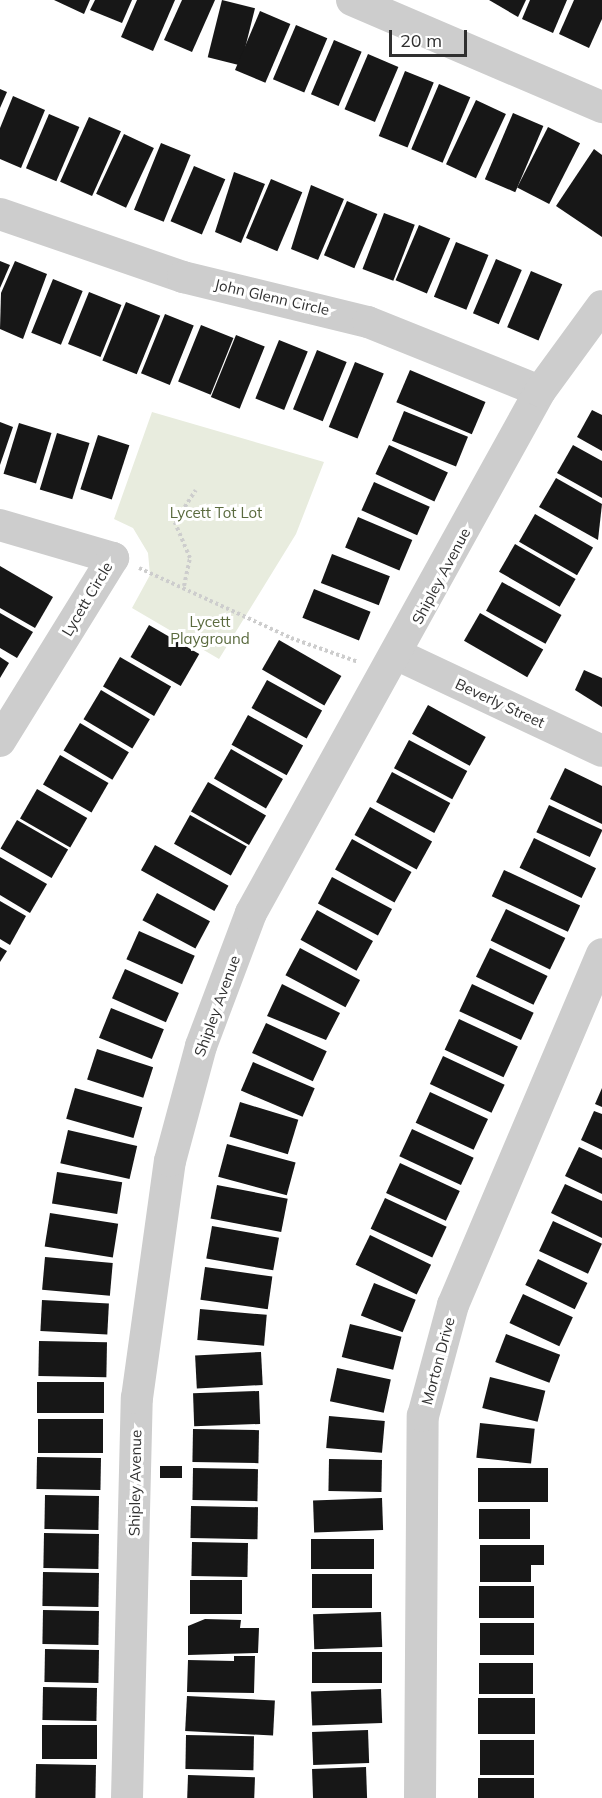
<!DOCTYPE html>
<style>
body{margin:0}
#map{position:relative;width:602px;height:1798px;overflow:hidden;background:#fff;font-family:Mulish,sans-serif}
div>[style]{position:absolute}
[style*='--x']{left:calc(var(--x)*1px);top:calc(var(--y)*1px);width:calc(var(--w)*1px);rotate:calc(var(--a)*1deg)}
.green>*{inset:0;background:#e8ecde}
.building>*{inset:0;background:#171717;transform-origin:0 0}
.path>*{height:4px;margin-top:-2px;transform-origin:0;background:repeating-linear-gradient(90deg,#cdcdcd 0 3px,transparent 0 6px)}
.minor>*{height:32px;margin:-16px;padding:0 16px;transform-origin:16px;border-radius:16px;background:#cdcdcd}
span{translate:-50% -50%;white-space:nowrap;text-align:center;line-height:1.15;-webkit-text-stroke:6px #fff;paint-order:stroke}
.street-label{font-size:15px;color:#303030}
.park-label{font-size:15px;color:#5a6a3e}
.scale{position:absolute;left:389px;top:30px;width:78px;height:27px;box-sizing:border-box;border:3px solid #303030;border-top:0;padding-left:8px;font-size:18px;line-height:21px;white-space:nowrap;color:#303030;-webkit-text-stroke:4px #fff;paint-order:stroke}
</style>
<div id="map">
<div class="green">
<div style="clip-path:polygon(152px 412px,324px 462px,296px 534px,219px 659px,132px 608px,150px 575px,148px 553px,133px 528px,114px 519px)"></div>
</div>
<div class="building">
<div style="clip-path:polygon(54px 0,90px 0,84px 14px)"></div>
<div style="clip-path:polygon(95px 0,132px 0,122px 23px,90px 10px)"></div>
<div style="clip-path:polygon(137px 0,175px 0,153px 51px,121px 37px)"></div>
<div style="clip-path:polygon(182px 0,215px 0,192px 52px,164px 40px)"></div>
<div style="left:222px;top:0;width:34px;height:59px;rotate:14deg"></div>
<div style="clip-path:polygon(489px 0,526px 0,518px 17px)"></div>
<div style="clip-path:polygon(530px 0,567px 0,553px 33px,522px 19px)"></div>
<div style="clip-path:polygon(574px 0,602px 0,602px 19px,589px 48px,559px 34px)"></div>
<div style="left:260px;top:11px;width:33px;height:64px;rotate:23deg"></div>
<div style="left:296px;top:25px;width:34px;height:59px;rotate:23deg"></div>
<div style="left:334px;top:40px;width:30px;height:59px;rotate:23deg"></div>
<div style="left:368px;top:54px;width:33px;height:60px;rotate:23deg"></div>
<div style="left:405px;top:71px;width:31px;height:70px;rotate:22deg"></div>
<div style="left:439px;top:84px;width:34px;height:71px;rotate:23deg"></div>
<div style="clip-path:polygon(0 89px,7px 92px,0 108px)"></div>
<div style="clip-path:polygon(13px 96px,45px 110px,21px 168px,0 159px,0 128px)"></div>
<div style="left:476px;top:100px;width:33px;height:71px;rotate:25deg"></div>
<div style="left:513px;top:113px;width:33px;height:72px;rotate:23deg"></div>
<div style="left:49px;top:114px;width:33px;height:59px;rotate:23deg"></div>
<div style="left:89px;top:117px;width:35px;height:71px;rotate:24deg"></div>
<div style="left:548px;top:127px;width:36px;height:68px;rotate:27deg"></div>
<div style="left:124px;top:134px;width:33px;height:66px;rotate:25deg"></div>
<div style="left:161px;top:143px;width:32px;height:72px;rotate:22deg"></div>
<div style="clip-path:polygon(594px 149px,602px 155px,602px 237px,556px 206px)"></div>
<div style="left:194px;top:166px;width:34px;height:60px;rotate:23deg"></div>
<div style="clip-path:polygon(234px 172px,265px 184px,241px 243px,215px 232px)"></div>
<div style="left:271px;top:179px;width:34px;height:64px;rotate:23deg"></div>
<div style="clip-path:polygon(311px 185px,344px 199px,318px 260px,291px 249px)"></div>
<div style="left:347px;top:201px;width:33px;height:59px;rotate:23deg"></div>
<div style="left:384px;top:213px;width:33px;height:60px;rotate:21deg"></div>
<div style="left:419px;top:225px;width:34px;height:60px;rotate:23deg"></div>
<div style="left:456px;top:242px;width:35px;height:59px;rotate:22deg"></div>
<div style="left:496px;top:259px;width:28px;height:59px;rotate:23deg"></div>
<div style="clip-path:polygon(0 261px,10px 265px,0 288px)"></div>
<div style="clip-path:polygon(15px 261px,47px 274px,23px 339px,0 329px,1px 293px)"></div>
<div style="left:531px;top:271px;width:34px;height:61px;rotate:23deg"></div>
<div style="left:53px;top:279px;width:32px;height:58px;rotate:22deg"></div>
<div style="left:89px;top:292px;width:35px;height:56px;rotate:22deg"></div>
<div style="left:126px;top:302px;width:37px;height:63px;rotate:22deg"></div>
<div style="left:165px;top:314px;width:31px;height:64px;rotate:22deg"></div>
<div style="left:201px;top:325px;width:35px;height:61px;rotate:22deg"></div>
<div style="left:236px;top:335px;width:31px;height:67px;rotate:22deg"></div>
<div style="left:279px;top:340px;width:31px;height:63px;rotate:22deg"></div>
<div style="left:317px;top:350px;width:32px;height:64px;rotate:22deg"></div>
<div style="left:355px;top:362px;width:31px;height:70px;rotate:22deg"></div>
<div style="left:410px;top:370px;width:82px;height:35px;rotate:23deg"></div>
<div style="clip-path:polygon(592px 410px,602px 415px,602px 451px,577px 437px)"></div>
<div style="left:404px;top:411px;width:69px;height:32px;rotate:22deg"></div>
<div style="clip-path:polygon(0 422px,13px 427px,0 465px)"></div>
<div style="left:19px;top:423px;width:34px;height:53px;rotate:17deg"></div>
<div style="left:57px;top:433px;width:34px;height:59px;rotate:17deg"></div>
<div style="left:98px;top:435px;width:33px;height:57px;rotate:18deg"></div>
<div style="left:389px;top:445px;width:65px;height:32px;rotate:25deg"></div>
<div style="clip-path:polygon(573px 445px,602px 461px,602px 498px,557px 473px)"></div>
<div style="clip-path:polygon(556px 478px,602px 504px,598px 540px,539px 507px)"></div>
<div style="left:374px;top:482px;width:61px;height:31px;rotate:24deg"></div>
<div style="left:535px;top:514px;width:67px;height:32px;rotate:30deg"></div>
<div style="left:358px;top:517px;width:59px;height:33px;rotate:23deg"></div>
<div style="left:515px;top:544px;width:70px;height:32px;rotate:30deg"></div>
<div style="left:332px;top:554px;width:62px;height:31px;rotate:21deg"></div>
<div style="clip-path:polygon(0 566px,53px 597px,35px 628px,0 608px)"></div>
<div style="left:502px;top:582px;width:68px;height:33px;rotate:29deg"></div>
<div style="left:314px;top:589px;width:61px;height:31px;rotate:22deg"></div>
<div style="clip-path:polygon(0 613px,33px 632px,17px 658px,0 648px)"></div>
<div style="left:480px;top:613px;width:73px;height:32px;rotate:30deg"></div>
<div style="left:149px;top:625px;width:58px;height:37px;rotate:30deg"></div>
<div style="left:279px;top:640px;width:72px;height:34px;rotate:30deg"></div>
<div style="clip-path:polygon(0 657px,9px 663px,0 678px)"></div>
<div style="left:120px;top:657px;width:59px;height:34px;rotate:30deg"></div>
<div style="clip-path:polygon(584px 670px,602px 678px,602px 707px,575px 690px)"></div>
<div style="left:267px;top:680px;width:63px;height:32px;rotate:29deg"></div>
<div style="left:101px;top:690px;width:57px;height:34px;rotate:31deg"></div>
<div style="left:428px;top:705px;width:66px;height:33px;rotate:29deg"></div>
<div style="left:248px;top:715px;width:63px;height:34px;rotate:29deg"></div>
<div style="left:80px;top:723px;width:57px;height:32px;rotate:31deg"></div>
<div style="left:409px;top:740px;width:66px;height:32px;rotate:28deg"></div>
<div style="left:231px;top:749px;width:60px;height:34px;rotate:30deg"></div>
<div style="left:60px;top:755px;width:56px;height:34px;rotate:30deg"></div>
<div style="clip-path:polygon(565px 768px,602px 786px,602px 824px,550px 799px)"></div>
<div style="left:392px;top:772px;width:66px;height:34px;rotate:28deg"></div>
<div style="left:208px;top:782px;width:67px;height:34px;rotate:30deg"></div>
<div style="left:37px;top:789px;width:58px;height:34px;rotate:30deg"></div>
<div style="left:549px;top:805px;width:59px;height:30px;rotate:25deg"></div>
<div style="left:370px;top:807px;width:71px;height:32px;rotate:29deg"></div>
<div style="left:190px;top:815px;width:65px;height:33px;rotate:29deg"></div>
<div style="left:17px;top:820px;width:59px;height:33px;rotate:30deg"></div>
<div style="left:534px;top:838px;width:69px;height:33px;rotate:26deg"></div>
<div style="left:352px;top:839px;width:68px;height:35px;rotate:29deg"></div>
<div style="left:155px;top:845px;width:84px;height:29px;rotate:29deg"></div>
<div style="clip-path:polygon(0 857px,47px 884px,30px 913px,0 895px)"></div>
<div style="left:504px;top:870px;width:84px;height:29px;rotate:25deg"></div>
<div style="left:332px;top:877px;width:68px;height:30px;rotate:28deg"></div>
<div style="left:157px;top:893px;width:60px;height:31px;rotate:28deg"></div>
<div style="clip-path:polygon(0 901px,26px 916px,10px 945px,0 939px)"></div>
<div style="left:506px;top:909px;width:66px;height:35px;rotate:26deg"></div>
<div style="left:317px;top:910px;width:64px;height:34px;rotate:29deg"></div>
<div style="left:139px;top:931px;width:61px;height:31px;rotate:24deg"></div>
<div style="clip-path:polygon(0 947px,7px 951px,0 962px)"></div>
<div style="left:300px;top:948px;width:68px;height:31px;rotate:28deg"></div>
<div style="left:490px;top:948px;width:64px;height:32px;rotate:26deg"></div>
<div style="left:125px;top:969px;width:59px;height:32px;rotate:24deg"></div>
<div style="clip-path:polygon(282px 984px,340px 1013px,326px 1040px,267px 1016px)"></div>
<div style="left:472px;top:984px;width:68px;height:30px;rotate:25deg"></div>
<div style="left:111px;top:1008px;width:57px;height:32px;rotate:22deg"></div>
<div style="left:459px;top:1019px;width:65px;height:34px;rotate:25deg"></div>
<div style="left:266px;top:1023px;width:67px;height:33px;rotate:25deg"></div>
<div style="left:97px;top:1049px;width:59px;height:32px;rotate:18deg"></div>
<div style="left:443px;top:1056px;width:68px;height:31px;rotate:25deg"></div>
<div style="left:253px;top:1062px;width:67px;height:31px;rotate:23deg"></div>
<div style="left:75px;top:1088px;width:70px;height:32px;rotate:16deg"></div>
<div style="clip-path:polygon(602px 1088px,602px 1107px,595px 1104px)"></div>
<div style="left:430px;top:1092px;width:64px;height:34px;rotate:25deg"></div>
<div style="left:240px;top:1102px;width:61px;height:36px;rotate:17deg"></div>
<div style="clip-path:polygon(594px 1111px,602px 1114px,602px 1150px,581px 1140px)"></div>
<div style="left:412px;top:1129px;width:68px;height:30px;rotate:25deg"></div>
<div style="left:68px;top:1130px;width:71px;height:34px;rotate:13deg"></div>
<div style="left:227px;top:1144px;width:71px;height:34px;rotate:15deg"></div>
<div style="clip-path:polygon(579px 1147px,602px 1158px,602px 1194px,565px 1176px)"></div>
<div style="left:400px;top:1163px;width:66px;height:33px;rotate:25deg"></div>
<div style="left:57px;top:1172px;width:66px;height:32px;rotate:9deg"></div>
<div style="clip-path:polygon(565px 1184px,602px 1201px,602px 1238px,551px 1213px)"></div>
<div style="left:217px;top:1185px;width:72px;height:34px;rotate:11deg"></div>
<div style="left:385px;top:1198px;width:68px;height:34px;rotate:25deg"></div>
<div style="left:50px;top:1213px;width:69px;height:34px;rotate:9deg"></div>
<div style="left:553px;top:1221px;width:54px;height:33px;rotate:25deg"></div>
<div style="left:212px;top:1226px;width:68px;height:33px;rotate:10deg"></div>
<div style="left:370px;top:1235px;width:68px;height:33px;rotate:26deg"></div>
<div style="left:45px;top:1257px;width:68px;height:33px;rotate:5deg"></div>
<div style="left:538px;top:1259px;width:55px;height:29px;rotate:26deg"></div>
<div style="left:205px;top:1267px;width:68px;height:33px;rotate:8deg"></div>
<div style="left:374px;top:1283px;width:45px;height:35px;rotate:22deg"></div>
<div style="left:523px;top:1294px;width:55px;height:32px;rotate:25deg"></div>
<div style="left:42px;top:1300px;width:67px;height:31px;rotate:3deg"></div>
<div style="left:200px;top:1309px;width:67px;height:31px;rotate:5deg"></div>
<div style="left:350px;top:1324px;width:53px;height:34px;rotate:14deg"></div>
<div style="left:506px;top:1334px;width:58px;height:30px;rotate:21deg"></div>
<div style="left:39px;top:1341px;width:68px;height:35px;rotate:1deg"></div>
<div style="left:261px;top:1352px;width:33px;height:66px;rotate:87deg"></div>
<div style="left:337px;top:1368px;width:55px;height:34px;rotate:12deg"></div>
<div style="left:490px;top:1377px;width:57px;height:32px;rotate:14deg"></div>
<div style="left:37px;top:1382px;width:67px;height:31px"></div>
<div style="left:259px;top:1391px;width:33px;height:66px;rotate:88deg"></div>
<div style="left:329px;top:1416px;width:56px;height:32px;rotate:5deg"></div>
<div style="left:38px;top:1419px;width:65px;height:34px"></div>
<div style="left:480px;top:1423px;width:55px;height:35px;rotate:6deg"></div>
<div style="left:193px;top:1429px;width:66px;height:33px;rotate:1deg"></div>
<div style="left:37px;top:1457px;width:64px;height:32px;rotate:1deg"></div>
<div style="left:329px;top:1459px;width:53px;height:32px;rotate:1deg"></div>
<div style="left:160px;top:1466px;width:22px;height:12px"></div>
<div style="left:193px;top:1468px;width:65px;height:32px;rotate:1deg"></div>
<div style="left:548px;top:1468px;width:34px;height:70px;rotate:90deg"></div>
<div style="left:45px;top:1495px;width:54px;height:34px;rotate:1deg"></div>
<div style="left:382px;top:1498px;width:32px;height:69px;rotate:88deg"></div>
<div style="left:191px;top:1506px;width:67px;height:32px;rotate:1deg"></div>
<div style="left:479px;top:1509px;width:51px;height:30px"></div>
<div style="left:44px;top:1533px;width:55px;height:35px;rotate:1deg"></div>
<div style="left:374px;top:1539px;width:30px;height:63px;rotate:90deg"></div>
<div style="left:192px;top:1542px;width:56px;height:34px;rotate:1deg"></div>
<div style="clip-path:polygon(480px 1545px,544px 1545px,544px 1565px,531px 1565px,531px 1582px,480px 1582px)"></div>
<div style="left:43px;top:1572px;width:56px;height:34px;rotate:1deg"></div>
<div style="left:372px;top:1574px;width:34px;height:60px;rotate:90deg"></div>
<div style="left:190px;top:1580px;width:52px;height:34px"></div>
<div style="left:479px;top:1586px;width:55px;height:32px"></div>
<div style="left:43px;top:1610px;width:56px;height:34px;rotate:1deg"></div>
<div style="left:381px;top:1612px;width:35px;height:68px;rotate:88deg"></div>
<div style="clip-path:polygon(205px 1619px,241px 1620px,240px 1628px,259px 1628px,258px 1653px,188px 1655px,188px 1626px)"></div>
<div style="left:480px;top:1623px;width:54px;height:32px"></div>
<div style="left:45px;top:1649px;width:54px;height:33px;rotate:1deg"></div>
<div style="left:382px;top:1652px;width:31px;height:70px;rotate:90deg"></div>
<div style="clip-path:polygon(234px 1656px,255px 1656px,254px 1693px,187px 1692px,188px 1660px,234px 1661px)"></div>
<div style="left:479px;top:1663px;width:54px;height:31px"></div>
<div style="left:43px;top:1687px;width:54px;height:33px;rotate:1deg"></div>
<div style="left:381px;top:1689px;width:34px;height:70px;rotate:88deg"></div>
<div style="left:187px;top:1696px;width:88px;height:35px;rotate:3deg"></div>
<div style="left:478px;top:1698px;width:57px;height:36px"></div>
<div style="left:42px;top:1725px;width:55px;height:34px"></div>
<div style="left:368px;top:1730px;width:33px;height:56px;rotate:88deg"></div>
<div style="left:186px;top:1735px;width:68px;height:34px;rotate:1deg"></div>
<div style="left:480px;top:1740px;width:54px;height:35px"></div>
<div style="left:36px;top:1764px;width:60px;height:34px;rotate:1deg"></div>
<div style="left:366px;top:1767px;width:31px;height:54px;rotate:88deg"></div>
<div style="left:188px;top:1775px;width:67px;height:23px;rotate:2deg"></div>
<div style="left:478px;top:1778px;width:56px;height:20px"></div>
</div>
<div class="path">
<div style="--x:139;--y:568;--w:167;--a:24.7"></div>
<div style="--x:291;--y:638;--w:71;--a:19.7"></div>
<div style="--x:184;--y:586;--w:29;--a:-78"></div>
<div style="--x:190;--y:558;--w:39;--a:-113"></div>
<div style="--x:175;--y:522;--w:38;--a:-57"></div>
</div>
<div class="minor">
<div style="--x:352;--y:0;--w:272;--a:23.2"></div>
<div style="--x:0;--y:214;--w:194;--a:19"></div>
<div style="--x:183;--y:277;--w:190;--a:13.7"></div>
<div style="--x:368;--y:322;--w:185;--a:21.9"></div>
<div style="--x:0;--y:525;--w:118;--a:16.3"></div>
<div style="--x:113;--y:558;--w:215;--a:121.7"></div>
<div style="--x:398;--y:655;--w:225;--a:25.2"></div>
<div style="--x:127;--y:1798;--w:400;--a:-88.6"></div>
<div style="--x:137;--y:1398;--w:239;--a:-82.1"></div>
<div style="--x:170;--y:1161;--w:119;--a:-74.9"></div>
<div style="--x:201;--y:1046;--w:142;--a:-69.4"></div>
<div style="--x:251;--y:913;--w:597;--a:-61.03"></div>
<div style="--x:540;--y:391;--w:105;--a:-53.9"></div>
<div style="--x:420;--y:1798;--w:382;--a:-89.6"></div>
<div style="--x:423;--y:1416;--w:115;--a:-74.9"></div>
<div style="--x:453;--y:1305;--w:381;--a:-67"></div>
</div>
<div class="street-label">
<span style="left:272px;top:297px;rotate:13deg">John Glenn Circle</span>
<span style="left:441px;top:576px;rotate:-62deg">Shipley Avenue</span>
<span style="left:87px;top:599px;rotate:-59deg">Lycett Circle</span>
<span style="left:500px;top:703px;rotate:25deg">Beverly Street</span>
<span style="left:217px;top:1006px;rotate:-70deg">Shipley Avenue</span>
<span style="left:438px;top:1361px;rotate:-75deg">Morton Drive</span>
<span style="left:135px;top:1483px;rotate:-89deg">Shipley Avenue</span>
</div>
<div class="park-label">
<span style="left:216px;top:513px">Lycett Tot Lot</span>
<span style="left:210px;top:630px">Lycett<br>Playground</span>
</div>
<div class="scale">20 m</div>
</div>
